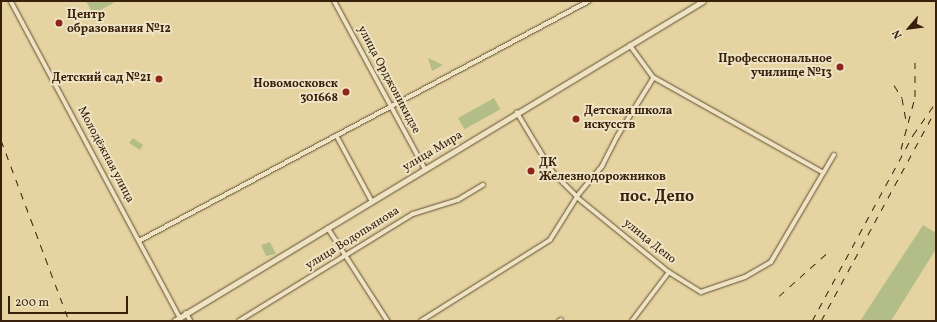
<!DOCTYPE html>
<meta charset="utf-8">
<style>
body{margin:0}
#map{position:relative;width:937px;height:322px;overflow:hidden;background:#e5d4a2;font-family:Vollkorn,serif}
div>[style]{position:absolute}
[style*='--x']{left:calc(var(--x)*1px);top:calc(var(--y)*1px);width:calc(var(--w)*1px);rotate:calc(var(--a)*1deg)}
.green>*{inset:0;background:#b2bd87;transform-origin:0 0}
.roads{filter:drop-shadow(0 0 1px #634d32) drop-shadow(0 0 1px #634d32)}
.minor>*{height:3.5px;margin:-1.75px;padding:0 1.75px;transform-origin:1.75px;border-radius:1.75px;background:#eee3c3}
.tertiary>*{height:4px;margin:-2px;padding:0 2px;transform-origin:2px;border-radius:2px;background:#eee3c3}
.secondary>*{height:5px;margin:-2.5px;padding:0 2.5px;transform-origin:2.5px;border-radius:2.5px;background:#eee3c3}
.rail>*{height:1px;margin-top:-0.5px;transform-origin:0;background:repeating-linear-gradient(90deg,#38200c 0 7px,transparent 0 14px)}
.dots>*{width:11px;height:11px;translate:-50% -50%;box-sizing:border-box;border:2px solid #eee3c3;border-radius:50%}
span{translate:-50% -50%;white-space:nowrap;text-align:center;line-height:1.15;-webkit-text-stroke:4px #eee3c3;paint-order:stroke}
.poi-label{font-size:12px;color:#38200c;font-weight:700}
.left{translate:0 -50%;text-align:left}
.right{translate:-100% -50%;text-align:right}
.street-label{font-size:12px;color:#38200c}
.district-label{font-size:16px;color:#38200c;font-weight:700}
.frame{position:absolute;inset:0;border:2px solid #38200c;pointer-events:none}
.north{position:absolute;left:889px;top:8px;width:40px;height:40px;-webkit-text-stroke:3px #eee3c3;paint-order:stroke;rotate:242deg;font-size:11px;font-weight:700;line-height:16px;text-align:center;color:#38200c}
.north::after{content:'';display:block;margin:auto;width:14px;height:18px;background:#38200c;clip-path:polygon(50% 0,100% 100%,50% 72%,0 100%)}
.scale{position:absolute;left:8px;top:296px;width:120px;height:18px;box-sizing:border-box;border:2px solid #38200c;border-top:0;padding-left:5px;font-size:12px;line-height:14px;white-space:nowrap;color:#38200c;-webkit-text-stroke:3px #eee3c3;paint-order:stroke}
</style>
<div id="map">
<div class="green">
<div style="clip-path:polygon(86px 1px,117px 1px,93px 14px)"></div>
<div style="clip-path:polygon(428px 58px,443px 65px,432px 71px)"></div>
<div style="left:494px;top:98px;width:13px;height:41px;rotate:61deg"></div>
<div style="clip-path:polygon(133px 138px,143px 145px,140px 150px,129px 143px)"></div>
<div style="clip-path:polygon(923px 225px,936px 233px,936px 249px,891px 321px,860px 321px)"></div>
<div style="clip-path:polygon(270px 242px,276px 254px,266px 256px,261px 245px)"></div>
</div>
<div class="roads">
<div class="minor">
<div style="--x:11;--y:1;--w:358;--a:61.9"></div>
<div style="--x:630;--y:45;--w:41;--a:54"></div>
<div style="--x:337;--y:136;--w:74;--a:61.7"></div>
<div style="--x:823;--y:173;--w:194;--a:-150.7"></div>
<div style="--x:654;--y:78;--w:68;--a:121.8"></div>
<div style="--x:618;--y:136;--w:34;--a:117"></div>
<div style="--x:603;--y:166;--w:40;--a:130"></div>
<div style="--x:577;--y:197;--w:119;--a:39.2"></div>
<div style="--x:669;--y:272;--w:38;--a:32"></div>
<div style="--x:701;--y:292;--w:46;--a:-18.8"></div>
<div style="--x:745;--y:277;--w:30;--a:-30"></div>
<div style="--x:771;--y:262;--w:124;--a:-59.5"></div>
<div style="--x:328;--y:228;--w:111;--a:57.2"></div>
<div style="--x:139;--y:241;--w:510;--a:-28.07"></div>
<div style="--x:186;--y:313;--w:9;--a:58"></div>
<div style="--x:239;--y:321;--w:204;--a:-31.6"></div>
<div style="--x:413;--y:214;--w:47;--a:-17.3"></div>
<div style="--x:458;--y:200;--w:29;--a:-31"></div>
<div style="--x:421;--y:321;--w:152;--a:-32.1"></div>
<div style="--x:550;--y:240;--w:51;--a:-57.9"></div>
<div style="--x:577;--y:197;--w:34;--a:-135"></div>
<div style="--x:553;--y:173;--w:70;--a:-121"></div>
<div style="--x:559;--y:321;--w:2;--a:-27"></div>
<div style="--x:632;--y:321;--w:61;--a:-52.9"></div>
</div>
<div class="tertiary">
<div style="--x:334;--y:1;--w:191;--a:61.6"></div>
</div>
<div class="secondary">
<div style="--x:174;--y:321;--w:618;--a:-31.17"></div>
</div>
</div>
<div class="rail">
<div style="--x:894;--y:85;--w:15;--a:58"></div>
<div style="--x:902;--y:98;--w:22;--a:80"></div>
<div style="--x:1;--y:140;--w:193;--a:69.4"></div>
<div style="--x:901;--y:149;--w:54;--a:-74.9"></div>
<div style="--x:915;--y:97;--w:38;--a:-90"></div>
<div style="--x:779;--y:296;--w:64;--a:-41.9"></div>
<div style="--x:812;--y:321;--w:212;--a:-61.5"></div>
<div style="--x:913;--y:135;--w:40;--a:-55.1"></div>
<div style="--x:821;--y:321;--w:237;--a:-61.5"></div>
</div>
<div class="dots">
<div style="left:59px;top:23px;background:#8f2418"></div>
<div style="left:840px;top:67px;background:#8f2418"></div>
<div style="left:159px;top:79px;background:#8f2418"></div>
<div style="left:346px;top:92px;background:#8f2418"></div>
<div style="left:576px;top:119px;background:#8f2418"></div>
<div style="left:531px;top:171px;background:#8f2418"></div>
</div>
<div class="poi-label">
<span class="left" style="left:67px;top:23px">Центр<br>образования №12</span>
<span class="right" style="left:832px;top:67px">Профессиональное<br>училище №13</span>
<span class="right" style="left:151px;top:79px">Детский сад №21</span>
<span class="right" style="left:338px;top:92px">Новомосковск<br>301668</span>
<span class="left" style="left:584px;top:119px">Детская школа<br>искусств</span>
<span class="left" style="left:539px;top:171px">ДК<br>Железнодорожников</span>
</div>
<div class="street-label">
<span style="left:388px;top:80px;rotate:62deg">улица Орджоникидзе</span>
<span style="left:433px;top:152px;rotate:-31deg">улица Мира</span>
<span style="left:105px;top:155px;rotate:62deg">Молодёжная улица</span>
<span style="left:353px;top:239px;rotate:-32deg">улица Водопьянова</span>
<span style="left:649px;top:242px;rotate:39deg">улица Депо</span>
</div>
<div class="district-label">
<span style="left:657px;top:197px">пос. Депо</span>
</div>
<div class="frame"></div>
<div class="north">N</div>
<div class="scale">200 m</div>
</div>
